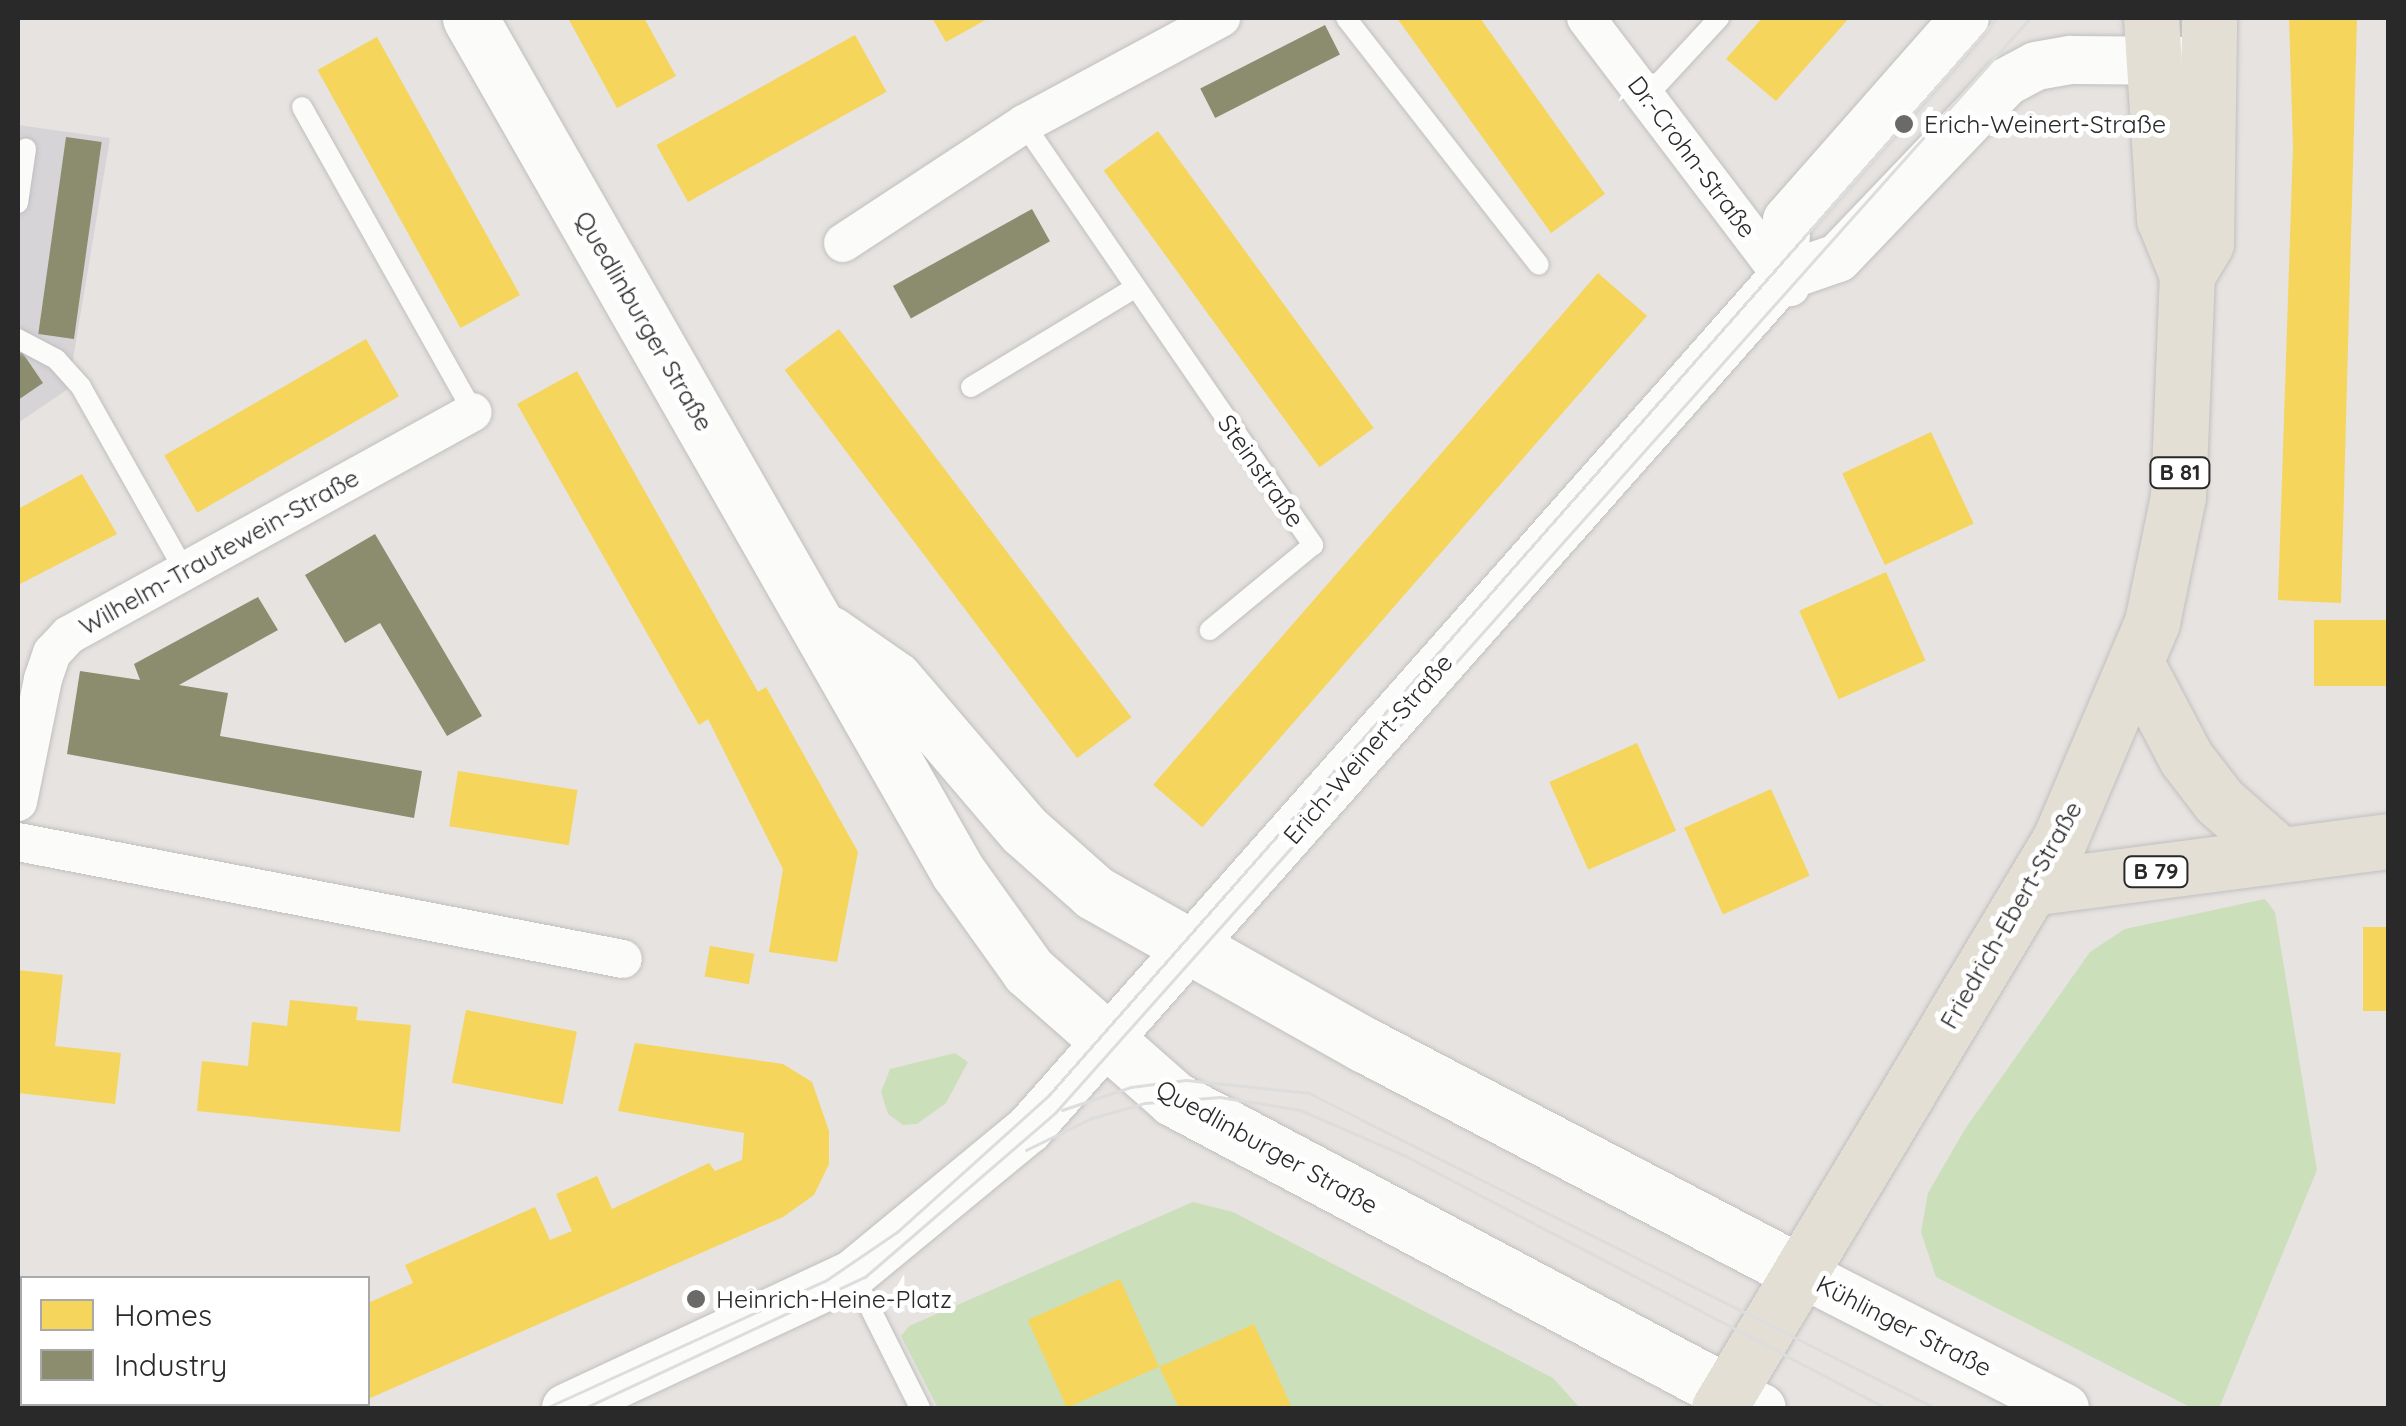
<!DOCTYPE html>
<meta charset="utf-8">
<style>
body{margin:0}
#map{position:relative;width:2406px;height:1426px;overflow:hidden;background:#e6e3e0;font-family:Quicksand,sans-serif}
div>[style]{position:absolute}
[style*='--x']{left:calc(var(--x)*1px);top:calc(var(--y)*1px);width:calc(var(--w)*1px);rotate:calc(var(--a)*1deg)}
.industrial>*{inset:0;background:#d6d4d7}
.green>*{inset:0;background:#ccdfbb}
.homes>*{inset:0;background:#f6d55c;transform-origin:0 0}
.industry>*{inset:0;background:#8c8c6e;transform-origin:0 0}
.roads{filter:drop-shadow(0 0 2px #c0bfc0) drop-shadow(0 0 2px #c0bfc0)}
.service>*{height:20px;margin:-10px;padding:0 10px;transform-origin:10px;border-radius:10px;background:#fbfbfa}
.minor>*{height:38px;margin:-19px;padding:0 19px;transform-origin:19px;border-radius:19px;background:#fbfbfa}
.tertiary>*{height:48px;margin:-24px;padding:0 24px;transform-origin:24px;border-radius:24px;background:#fbfbfa}
.secondary>*{height:55px;margin:-27.5px;padding:0 27.5px;transform-origin:27.5px;border-radius:27.5px;background:#fbfbfa}
.primary>*{height:55px;margin:-27.5px;padding:0 27.5px;transform-origin:27.5px;border-radius:27.5px;background:#e4dfd4}
.tram>*{height:2.5px;margin:-1.25px;padding:0 1.25px;transform-origin:1.25px;border-radius:1.25px;background:#ddddde}
.dots>*{width:28px;height:28px;translate:-50% -50%;box-sizing:border-box;border:5px solid #fff;border-radius:50%}
span{translate:-50% -50%;white-space:nowrap;text-align:center;line-height:1.15;-webkit-text-stroke:10px #fff;paint-order:stroke}
.shield-label span{padding:2px 8px;background:#fff;border:2px solid;border-radius:8px;-webkit-text-stroke-width:0}
.shield-label{font-size:22px;color:#292929;font-weight:700}
.poi-label{font-size:25px;color:#292929}
.left{translate:0 -50%;text-align:left}
.street-label{font-size:25px;color:#292929}
.frame{position:absolute;inset:0;border:20px solid #292929;pointer-events:none}
.legend{position:absolute;left:20px;top:1276px;width:350px;height:130px;box-sizing:border-box;background:#fff;border:2px solid #a9a9a9;margin:0;padding:12px 18px;list-style:none;font-size:30px;color:#292929}
.legend li{display:flex;align-items:center;gap:20px;height:50px}
.legend b{width:50px;border:2px solid #a9a9a9}
</style>
<div id="map">
<div class="industrial">
<div style="clip-path:polygon(18px 125px,110px 138px,68px 389px,18px 423px)"></div>
</div>
<div class="green">
<div style="clip-path:polygon(2265px 899px,2275px 912px,2317px 1170px,2219px 1408px,2192px 1408px,1936px 1277px,1921px 1232px,1928px 1193px,1965px 1129px,2090px 952px,2125px 929px)"></div>
<div style="clip-path:polygon(955px 1053px,968px 1062px,946px 1103px,917px 1124px,903px 1125px,888px 1114px,881px 1092px,890px 1069px)"></div>
<div style="clip-path:polygon(1193px 1202px,1233px 1212px,1553px 1378px,1580px 1408px,938px 1408px,901px 1336px,909px 1326px)"></div>
</div>
<div class="homes">
<div style="clip-path:polygon(568px 18px,644px 18px,676px 76px,617px 108px)"></div>
<div style="clip-path:polygon(932px 18px,989px 18px,946px 42px)"></div>
<div style="clip-path:polygon(1397px 18px,1480px 18px,1605px 194px,1551px 233px)"></div>
<div style="clip-path:polygon(1762px 18px,1849px 18px,1776px 101px,1726px 59px)"></div>
<div style="clip-path:polygon(2289px 18px,2357px 18px,2341px 603px,2278px 600px,2293px 146px)"></div>
<div style="left:855px;top:35px;width:65px;height:227px;rotate:61deg"></div>
<div style="left:377px;top:37px;width:295px;height:68px;rotate:61deg"></div>
<div style="left:1158px;top:131px;width:367px;height:67px;rotate:54deg"></div>
<div style="left:1598px;top:273px;width:65px;height:678px;rotate:41deg"></div>
<div style="left:839px;top:329px;width:486px;height:68px;rotate:53deg"></div>
<div style="left:366px;top:339px;width:66px;height:233px;rotate:60deg"></div>
<div style="clip-path:polygon(577px 371px,758px 692px,766px 687px,858px 852px,837px 962px,769px 952px,783px 869px,708px 719px,699px 725px,517px 404px)"></div>
<div style="left:1931px;top:432px;width:101px;height:98px;rotate:65deg"></div>
<div style="clip-path:polygon(82px 474px,117px 534px,18px 585px,18px 509px)"></div>
<div style="left:1886px;top:572px;width:97px;height:95px;rotate:66deg"></div>
<div style="left:2388px;top:620px;width:66px;height:74px;rotate:90deg"></div>
<div style="left:1637px;top:743px;width:96px;height:96px;rotate:66deg"></div>
<div style="left:458px;top:771px;width:121px;height:56px;rotate:9deg"></div>
<div style="left:1771px;top:789px;width:95px;height:95px;rotate:66deg"></div>
<div style="left:2363px;top:927px;width:25px;height:84px"></div>
<div style="left:710px;top:946px;width:45px;height:31px;rotate:10deg"></div>
<div style="clip-path:polygon(18px 970px,63px 975px,55px 1046px,121px 1053px,115px 1104px,18px 1093px)"></div>
<div style="clip-path:polygon(290px 1000px,358px 1007px,356px 1020px,411px 1025px,400px 1132px,197px 1111px,202px 1061px,248px 1066px,252px 1022px,287px 1026px)"></div>
<div style="left:466px;top:1010px;width:113px;height:74px;rotate:11deg"></div>
<div style="clip-path:polygon(635px 1043px,783px 1064px,812px 1082px,829px 1131px,829px 1164px,814px 1195px,783px 1217px,368px 1399px,368px 1303px,413px 1283px,405px 1265px,535px 1207px,550px 1240px,572px 1231px,556px 1194px,597px 1176px,612px 1209px,709px 1163px,715px 1171px,742px 1160px,744px 1133px,618px 1111px)"></div>
<div style="left:1120px;top:1279px;width:96px;height:101px;rotate:66deg"></div>
<div style="clip-path:polygon(1254px 1324px,1292px 1408px,1179px 1408px,1159px 1367px)"></div>
<div style="clip-path:polygon(192px 1404px,357px 1404px,181px 1408px)"></div>
</div>
<div class="industry">
<div style="left:1325px;top:25px;width:33px;height:140px;rotate:63deg"></div>
<div style="left:66px;top:137px;width:36px;height:199px;rotate:8deg"></div>
<div style="left:1032px;top:209px;width:37px;height:159px;rotate:61deg"></div>
<div style="clip-path:polygon(22px 352px,43px 383px,18px 400px,18px 355px)"></div>
<div style="clip-path:polygon(375px 534px,482px 716px,447px 736px,380px 623px,345px 643px,305px 575px)"></div>
<div style="clip-path:polygon(258px 597px,278px 630px,179px 685px,228px 693px,220px 736px,422px 771px,414px 818px,67px 754px,80px 671px,140px 680px,134px 664px)"></div>
</div>
<div class="roads">
<div class="service">
<div style="--x:1346;--y:18;--w:313;--a:52"></div>
<div style="--x:1645;--y:98;--w:109;--a:-47.2"></div>
<div style="--x:302;--y:107;--w:350;--a:60.7"></div>
<div style="--x:1024;--y:124;--w:511;--a:55.53"></div>
<div style="--x:1313;--y:545;--w:134;--a:140.5"></div>
<div style="--x:18;--y:203;--w:55;--a:-81.6"></div>
<div style="--x:18;--y:339;--w:43;--a:27.8"></div>
<div style="--x:56;--y:359;--w:38;--a:48"></div>
<div style="--x:81;--y:387;--w:208;--a:60.6"></div>
<div style="--x:971;--y:387;--w:189;--a:-31.2"></div>
<div style="--x:853;--y:1274;--w:150;--a:63.4"></div>
</div>
<div class="minor">
<div style="--x:1586;--y:18;--w:338;--a:52.8"></div>
<div style="--x:843;--y:243;--w:217;--a:-33.3"></div>
<div style="--x:1024;--y:124;--w:224;--a:-28.3"></div>
<div style="--x:18;--y:802;--w:126;--a:-78.5"></div>
<div style="--x:43;--y:679;--w:28;--a:-71"></div>
<div style="--x:52;--y:653;--w:25;--a:-47"></div>
<div style="--x:69;--y:635;--w:461;--a:-28.9"></div>
<div style="--x:18;--y:842;--w:616;--a:10.95"></div>
</div>
<div class="tertiary">
<div style="--x:1783;--y:277;--w:57;--a:-86"></div>
<div style="--x:1787;--y:220;--w:269;--a:-48.6"></div>
<div style="--x:1797;--y:1271;--w:301;--a:27.1"></div>
<div style="--x:1728;--y:1393;--w:37;--a:24"></div>
<div style="--x:566;--y:1408;--w:317;--a:-25"></div>
<div style="--x:853;--y:1274;--w:228;--a:-39.5"></div>
<div style="--x:1029;--y:1129;--w:1138;--a:-48.49"></div>
<div style="--x:1783;--y:277;--w:58;--a:-19.1"></div>
<div style="--x:1838;--y:258;--w:243;--a:-46.3"></div>
<div style="--x:2006;--y:82;--w:34;--a:-28"></div>
<div style="--x:2036;--y:66;--w:36;--a:-10"></div>
<div style="--x:2071;--y:60;--w:117;--a:0.5"></div>
</div>
<div class="secondary">
<div style="--x:470;--y:18;--w:984;--a:60.26"></div>
<div style="--x:958;--y:872;--w:122;--a:54.4"></div>
<div style="--x:1029;--y:971;--w:193;--a:41.4"></div>
<div style="--x:1174;--y:1099;--w:627;--a:27.95"></div>
<div style="--x:829;--y:633;--w:80;--a:34.9"></div>
<div style="--x:895;--y:679;--w:199;--a:49.5"></div>
<div style="--x:1024;--y:830;--w:95;--a:41.6"></div>
<div style="--x:1095;--y:893;--w:310;--a:29.4"></div>
<div style="--x:1365;--y:1045;--w:488;--a:27.6"></div>
</div>
<div class="primary">
<div style="--x:2187;--y:275;--w:37;--a:-59"></div>
<div style="--x:2206;--y:243;--w:225;--a:-89.2"></div>
<div style="--x:2137;--y:665;--w:105;--a:62.2"></div>
<div style="--x:2186;--y:758;--w:54;--a:52.5"></div>
<div style="--x:2219;--y:801;--w:81;--a:41.5"></div>
<div style="--x:2031;--y:888;--w:360;--a:-7.5"></div>
<div style="--x:1719;--y:1408;--w:663;--a:-59.07"></div>
<div style="--x:2060;--y:839;--w:236;--a:-67"></div>
<div style="--x:2152;--y:622;--w:128;--a:-78.3"></div>
<div style="--x:2178;--y:497;--w:222;--a:-87.7"></div>
<div style="--x:2187;--y:275;--w:61;--a:-112.3"></div>
<div style="--x:2164;--y:219;--w:201;--a:-93.7"></div>
</div>
</div>
<div class="tram">
<div style="--x:1062;--y:1110;--w:73;--a:-18.4"></div>
<div style="--x:1131;--y:1087;--w:55;--a:-7.3"></div>
<div style="--x:1186;--y:1080;--w:124;--a:6"></div>
<div style="--x:1309;--y:1093;--w:701;--a:26.71"></div>
<div style="--x:1026;--y:1150;--w:73;--a:-25.9"></div>
<div style="--x:1092;--y:1118;--w:55;--a:-15.8"></div>
<div style="--x:1145;--y:1103;--w:75;--a:-4.6"></div>
<div style="--x:1220;--y:1097;--w:81;--a:9.2"></div>
<div style="--x:1300;--y:1110;--w:113;--a:23.4"></div>
<div style="--x:1404;--y:1155;--w:544;--a:27.69"></div>
<div style="--x:546;--y:1408;--w:307;--a:-24.5"></div>
<div style="--x:825;--y:1281;--w:87;--a:-34.2"></div>
<div style="--x:897;--y:1232;--w:205;--a:-42"></div>
<div style="--x:1049;--y:1095;--w:1435;--a:-48.65"></div>
<div style="--x:585;--y:1408;--w:309;--a:-25.1"></div>
<div style="--x:865;--y:1277;--w:251;--a:-40.8"></div>
<div style="--x:1055;--y:1113;--w:1466;--a:-48.32"></div>
</div>
<div class="dots">
<div style="left:1904px;top:124px;background:#6b6a69"></div>
<div style="left:696px;top:1299px;background:#6b6a69"></div>
</div>
<div class="shield-label">
<span style="left:2180px;top:473px">B 81</span>
<span style="left:2156px;top:872px">B 79</span>
</div>
<div class="poi-label">
<span class="left" style="left:1924px;top:124px">Erich-Weinert-Straße</span>
<span class="left" style="left:716px;top:1299px">Heinrich-Heine-Platz</span>
</div>
<div class="street-label">
<span style="left:1692px;top:157px;rotate:53deg">Dr.-Crohn-Straße</span>
<span style="left:644px;top:321px;rotate:60deg">Quedlinburger Straße</span>
<span style="left:1261px;top:471px;rotate:55deg">Steinstraße</span>
<span style="left:219px;top:552px;rotate:-29deg">Wilhelm-Trautewein-Straße</span>
<span style="left:1368px;top:749px;rotate:-49deg">Erich-Weinert-Straße</span>
<span style="left:2011px;top:915px;rotate:-60deg">Friedrich-Ebert-Straße</span>
<span style="left:1267px;top:1147px;rotate:29deg">Quedlinburger Straße</span>
<span style="left:1904px;top:1326px;rotate:27deg">Kühlinger Straße</span>
</div>
<div class="frame"></div>
<ul class="legend">
<li><b style="height:28px;background:#f6d55c"></b>Homes</li>
<li><b style="height:28px;background:#8c8c6e"></b>Industry</li>
</ul>
</div>
